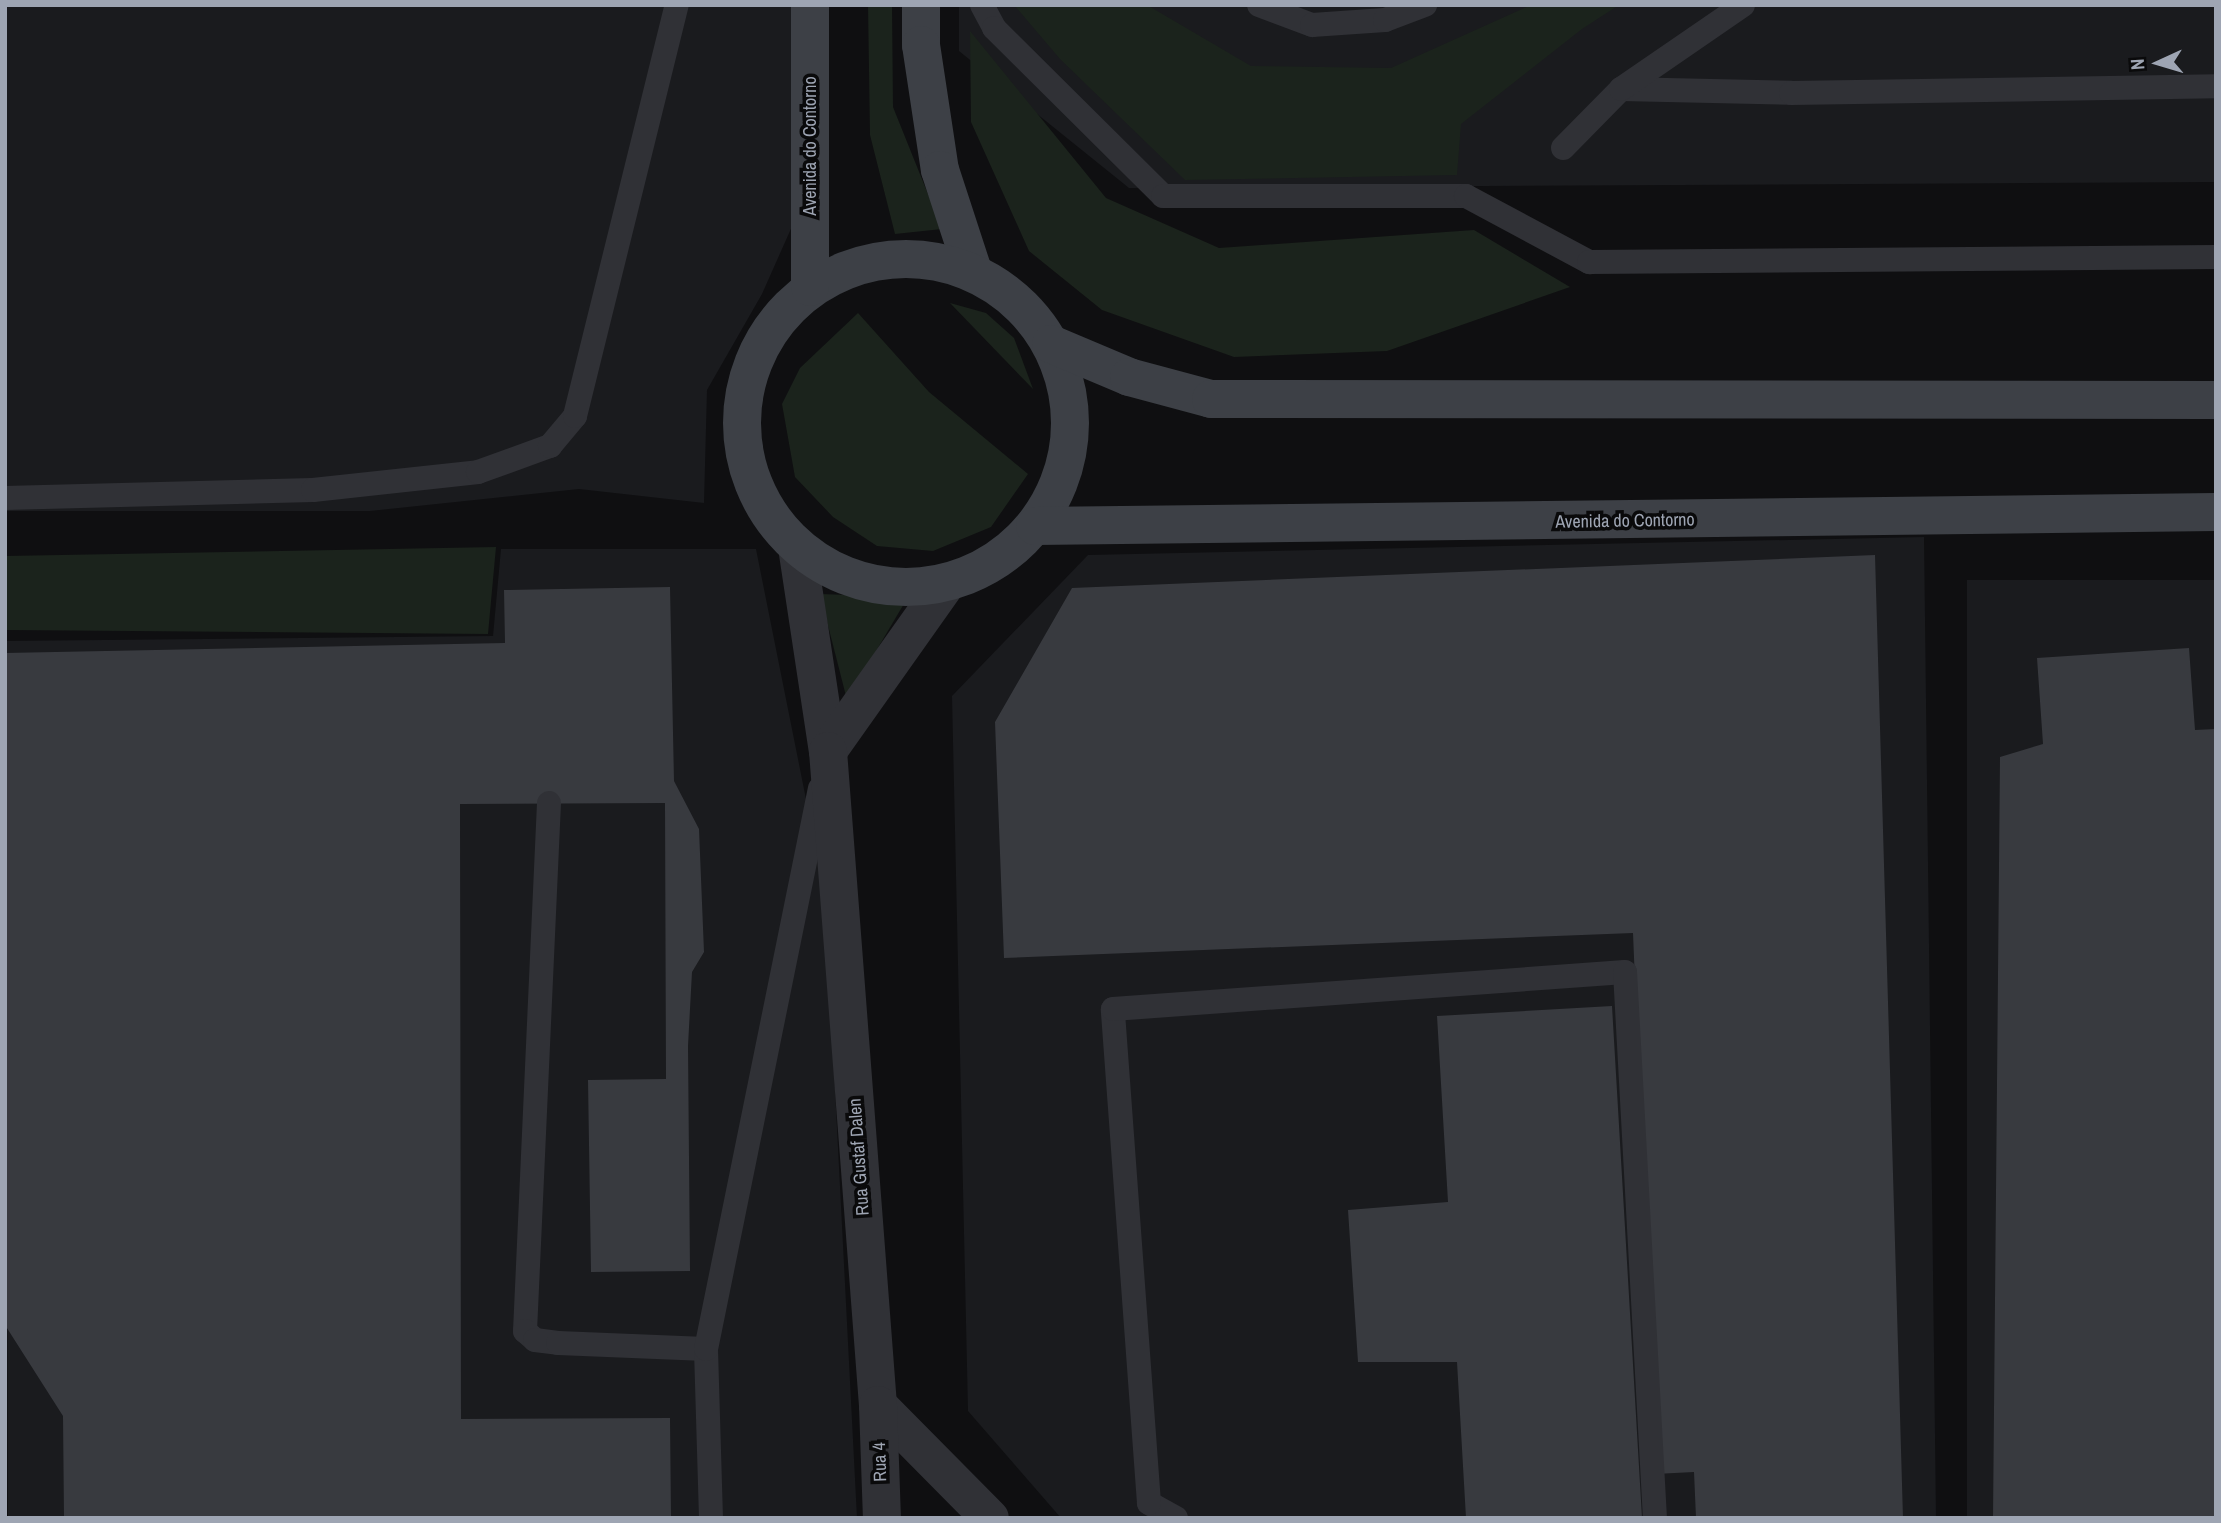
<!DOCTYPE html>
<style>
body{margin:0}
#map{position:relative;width:2221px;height:1523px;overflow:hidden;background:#0f0f11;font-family:"Archivo Narrow",sans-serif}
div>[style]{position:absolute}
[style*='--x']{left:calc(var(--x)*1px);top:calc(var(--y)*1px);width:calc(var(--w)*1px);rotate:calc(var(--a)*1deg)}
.built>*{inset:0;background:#1a1b1e;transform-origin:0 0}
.green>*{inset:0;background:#1b231c}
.building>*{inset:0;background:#383a3f}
.service>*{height:24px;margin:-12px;padding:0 12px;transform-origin:12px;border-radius:12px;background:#303136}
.minor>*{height:38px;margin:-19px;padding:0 19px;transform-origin:19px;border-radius:19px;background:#303136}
.secondary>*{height:38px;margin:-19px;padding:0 19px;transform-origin:19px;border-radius:19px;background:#3d4046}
.secondary>.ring{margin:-19px;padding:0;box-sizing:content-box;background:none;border:38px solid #3d4046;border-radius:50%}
span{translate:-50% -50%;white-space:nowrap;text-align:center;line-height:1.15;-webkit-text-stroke:7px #0a0a0b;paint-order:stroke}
.street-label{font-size:18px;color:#9ea5b3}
.frame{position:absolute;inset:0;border:7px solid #9ea5b3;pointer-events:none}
.north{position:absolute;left:2123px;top:28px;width:70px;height:70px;-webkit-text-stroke:5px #0a0a0b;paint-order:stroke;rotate:266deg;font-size:19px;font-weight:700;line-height:28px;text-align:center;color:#9ea5b3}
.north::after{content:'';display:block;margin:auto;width:24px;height:32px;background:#9ea5b3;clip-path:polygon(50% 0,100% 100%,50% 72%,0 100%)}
</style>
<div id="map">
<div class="built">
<div style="clip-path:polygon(5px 5px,791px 5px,794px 222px,762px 294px,707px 390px,704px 503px,579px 489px,370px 511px,5px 511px)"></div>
<div style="clip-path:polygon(959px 5px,2216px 5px,2216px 182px,1129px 188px,959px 51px)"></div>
<div style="clip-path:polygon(1924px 537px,1936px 1518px,1061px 1518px,968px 1411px,952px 696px,1088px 555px)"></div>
<div style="clip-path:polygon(501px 549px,756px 549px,825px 894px,857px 1518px,8px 1518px,5px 641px,493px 636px)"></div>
<div style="left:2216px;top:580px;width:938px;height:249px;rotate:90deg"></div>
</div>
<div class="green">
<div style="clip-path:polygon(868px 5px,892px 5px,893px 107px,942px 229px,895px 234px,870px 135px)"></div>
<div style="clip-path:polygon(1014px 5px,1147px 5px,1251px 66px,1391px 68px,1531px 5px,1619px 5px,1582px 29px,1461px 124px,1457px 175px,1185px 180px,1060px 59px)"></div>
<div style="clip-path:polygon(970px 31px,1106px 198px,1219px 248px,1474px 230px,1570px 287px,1387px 351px,1234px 357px,1102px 310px,1029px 251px,971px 122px)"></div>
<div style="clip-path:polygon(950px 303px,986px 313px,1014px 338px,1033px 389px)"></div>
<div style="clip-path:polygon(858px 313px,929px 392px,1028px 474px,991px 527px,933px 551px,877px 546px,833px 517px,795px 477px,782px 404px,800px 368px)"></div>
<div style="clip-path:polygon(496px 547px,488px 634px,5px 630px,5px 556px)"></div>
<div style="clip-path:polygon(820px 594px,908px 597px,847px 700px)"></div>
</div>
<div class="building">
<div style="clip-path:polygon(1875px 555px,1903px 1518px,1696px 1518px,1694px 1472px,1655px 1474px,1633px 933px,1004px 958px,995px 722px,1072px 588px)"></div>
<div style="clip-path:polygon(670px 587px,674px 781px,699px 829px,704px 952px,692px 972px,688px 1046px,690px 1271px,591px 1272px,588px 1080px,666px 1079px,665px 803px,460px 804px,461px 1419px,670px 1418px,671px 1518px,64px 1518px,63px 1416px,5px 1325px,5px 653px,505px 643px,504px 590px)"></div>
<div style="clip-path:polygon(2189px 648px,2195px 730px,2216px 729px,2216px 1518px,1993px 1518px,2000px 757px,2043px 744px,2037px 658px)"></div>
<div style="clip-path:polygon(1612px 1006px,1642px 1518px,1466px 1518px,1457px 1362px,1358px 1362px,1348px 1210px,1448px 1202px,1437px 1016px)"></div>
</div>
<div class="service">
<div style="--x:982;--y:5;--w:26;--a:62"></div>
<div style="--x:994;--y:28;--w:238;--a:44.8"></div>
<div style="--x:1163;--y:196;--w:303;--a:0"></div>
<div style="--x:1466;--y:196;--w:140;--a:28.2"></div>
<div style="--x:1589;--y:262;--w:627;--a:-0.46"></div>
<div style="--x:1259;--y:5;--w:57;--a:20.7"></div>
<div style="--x:1312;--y:25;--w:73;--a:-3.9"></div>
<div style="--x:1385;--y:20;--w:43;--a:-20.6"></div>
<div style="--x:1621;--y:89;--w:170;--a:1.3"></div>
<div style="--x:1791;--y:93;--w:425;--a:-0.9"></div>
<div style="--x:1563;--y:148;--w:83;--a:-45.5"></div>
<div style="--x:1621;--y:89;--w:148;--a:-34.5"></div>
<div style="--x:5;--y:498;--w:308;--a:-1.5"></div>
<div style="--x:313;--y:490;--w:166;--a:-6.2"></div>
<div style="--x:478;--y:472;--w:77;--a:-19.9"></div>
<div style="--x:550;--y:446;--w:39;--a:-50"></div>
<div style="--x:575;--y:416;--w:423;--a:-76.1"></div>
<div style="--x:549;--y:803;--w:529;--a:92.6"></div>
<div style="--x:525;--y:1331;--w:13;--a:42"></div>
<div style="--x:535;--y:1340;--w:23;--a:7"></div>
<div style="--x:558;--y:1343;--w:148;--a:2.3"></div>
<div style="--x:711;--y:1518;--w:169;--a:-91.7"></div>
<div style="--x:706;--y:1349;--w:572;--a:-78.51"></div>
<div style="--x:1176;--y:1518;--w:31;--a:-151"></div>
<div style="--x:1149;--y:1503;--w:495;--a:-94.2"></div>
<div style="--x:1113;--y:1009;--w:513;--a:-4.13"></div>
<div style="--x:1625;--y:972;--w:547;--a:86.86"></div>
</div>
<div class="minor">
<div style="--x:797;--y:547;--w:206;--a:81.4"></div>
<div style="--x:828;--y:751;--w:206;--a:-54.7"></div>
<div style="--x:828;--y:751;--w:656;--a:85.63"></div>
<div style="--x:878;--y:1405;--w:159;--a:45.3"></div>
<div style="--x:878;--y:1405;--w:113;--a:88"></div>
</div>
<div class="secondary">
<div style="--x:921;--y:5;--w:40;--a:90"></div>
<div style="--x:921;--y:45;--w:126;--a:81.4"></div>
<div style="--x:940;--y:170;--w:106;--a:71.9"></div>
<div class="ring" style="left:742px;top:259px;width:290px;height:290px"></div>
<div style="--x:810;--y:287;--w:282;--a:-90"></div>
<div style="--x:1051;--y:344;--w:85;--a:22.9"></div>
<div style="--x:1129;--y:377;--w:85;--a:15"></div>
<div style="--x:1211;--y:399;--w:1005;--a:0.06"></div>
<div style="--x:1035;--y:526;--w:1181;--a:-0.68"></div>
</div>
<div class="street-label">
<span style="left:810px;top:146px;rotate:-90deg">Avenida do Contorno</span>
<span style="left:1625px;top:521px;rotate:-1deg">Avenida do Contorno</span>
<span style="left:859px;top:1157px;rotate:-94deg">Rua Gustaf Dalen</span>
<span style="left:880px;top:1462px;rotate:-92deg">Rua 4</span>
</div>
<div class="frame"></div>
<div class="north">N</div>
</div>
